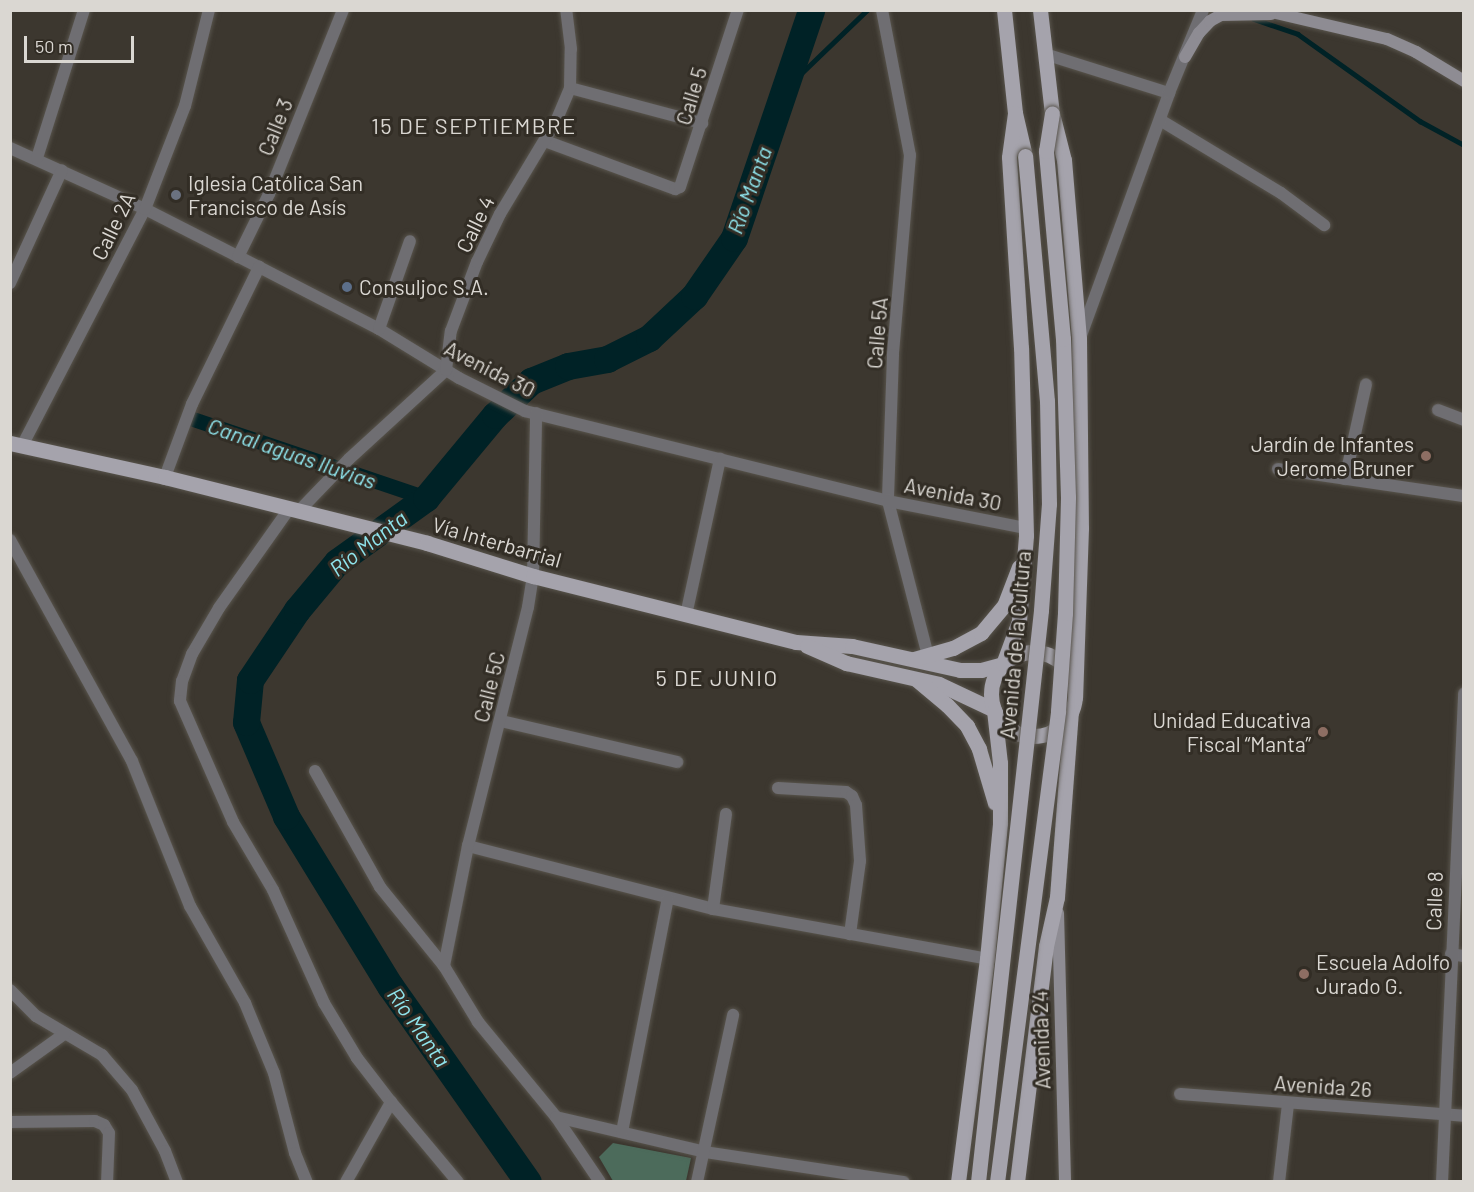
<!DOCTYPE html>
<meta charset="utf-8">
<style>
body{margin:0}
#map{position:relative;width:1474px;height:1192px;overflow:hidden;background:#3c372f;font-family:Barlow,sans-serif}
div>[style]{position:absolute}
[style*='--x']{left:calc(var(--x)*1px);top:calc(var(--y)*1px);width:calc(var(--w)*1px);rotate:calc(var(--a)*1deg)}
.green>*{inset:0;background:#4c6b5b}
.stream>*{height:4.5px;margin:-2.25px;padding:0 2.25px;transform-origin:2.25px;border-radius:2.25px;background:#002226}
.canal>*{height:15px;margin:-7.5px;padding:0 7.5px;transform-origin:7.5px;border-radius:7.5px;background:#002226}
.river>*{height:27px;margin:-13.5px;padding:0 13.5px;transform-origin:13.5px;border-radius:13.5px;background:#002226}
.roads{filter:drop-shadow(0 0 2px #58544c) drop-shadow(0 0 2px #58544c)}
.street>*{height:12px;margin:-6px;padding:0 6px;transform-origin:6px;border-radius:6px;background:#6f6e72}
.secondary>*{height:12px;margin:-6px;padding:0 6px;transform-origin:6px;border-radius:6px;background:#8e8c93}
.primary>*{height:15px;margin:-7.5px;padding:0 7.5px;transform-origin:7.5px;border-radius:7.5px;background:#a5a3ac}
.primary>.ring{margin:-7.5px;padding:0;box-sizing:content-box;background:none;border:15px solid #a5a3ac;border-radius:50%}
.bridges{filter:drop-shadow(0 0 2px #58544c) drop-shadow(0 0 2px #58544c)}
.primary-bridge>*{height:15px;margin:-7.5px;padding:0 7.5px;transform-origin:7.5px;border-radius:7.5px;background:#a5a3ac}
.dots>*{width:16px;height:16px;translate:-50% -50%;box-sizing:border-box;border:3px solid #322d25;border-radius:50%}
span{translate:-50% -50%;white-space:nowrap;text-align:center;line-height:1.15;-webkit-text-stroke:6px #322d25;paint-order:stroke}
.street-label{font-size:21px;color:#dad7d2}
.poi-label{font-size:21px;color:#dad7d2}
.left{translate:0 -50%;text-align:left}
.right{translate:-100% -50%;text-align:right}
.neighbourhood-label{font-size:22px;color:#dad7d2;letter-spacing:1.5px}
.water-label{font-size:22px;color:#8fe4ec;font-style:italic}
.frame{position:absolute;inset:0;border:12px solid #dad7d2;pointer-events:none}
.scale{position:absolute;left:24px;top:36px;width:110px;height:27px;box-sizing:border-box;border:3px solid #dad7d2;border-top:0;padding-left:8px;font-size:18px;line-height:21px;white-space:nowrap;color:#dad7d2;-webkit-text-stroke:4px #322d25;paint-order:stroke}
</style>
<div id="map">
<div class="green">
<div style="clip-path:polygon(613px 1143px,691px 1158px,686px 1181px,613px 1181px,599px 1157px)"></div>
</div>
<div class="stream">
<div style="--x:1254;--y:19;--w:46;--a:18.8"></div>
<div style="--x:1298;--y:34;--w:150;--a:35.5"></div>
<div style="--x:1420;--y:121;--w:50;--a:28.6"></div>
<div style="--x:787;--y:87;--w:111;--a:-43.9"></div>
</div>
<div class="canal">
<div style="--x:193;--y:419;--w:246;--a:18.7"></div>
</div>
<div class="river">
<div style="--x:528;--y:1182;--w:240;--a:-125.1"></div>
<div style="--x:390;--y:986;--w:199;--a:-121.5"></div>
<div style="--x:286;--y:816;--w:102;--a:-113.1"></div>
<div style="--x:246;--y:722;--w:42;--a:-84.6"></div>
<div style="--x:250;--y:680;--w:84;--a:-56.1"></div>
<div style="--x:297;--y:610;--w:62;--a:-50.2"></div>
<div style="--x:337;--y:562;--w:110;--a:-35.7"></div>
<div style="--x:426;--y:498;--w:108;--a:-50.3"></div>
<div style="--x:495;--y:415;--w:50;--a:-43.4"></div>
<div style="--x:531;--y:381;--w:40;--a:-22"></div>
<div style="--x:568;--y:366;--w:40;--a:-10"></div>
<div style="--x:607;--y:359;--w:47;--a:-26.6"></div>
<div style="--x:649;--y:338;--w:62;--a:-43"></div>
<div style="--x:694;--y:296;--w:70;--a:-55.4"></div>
<div style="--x:734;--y:238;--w:241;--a:-71.3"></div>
</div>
<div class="roads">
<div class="street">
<div style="--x:882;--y:10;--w:148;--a:79.1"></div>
<div style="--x:910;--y:155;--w:201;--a:94.9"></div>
<div style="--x:893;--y:355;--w:146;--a:92"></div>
<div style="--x:888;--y:501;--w:160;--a:75.5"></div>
<div style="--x:1045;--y:54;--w:130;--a:17.5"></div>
<div style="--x:570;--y:88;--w:137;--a:14.9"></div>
<div style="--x:1160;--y:120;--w:141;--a:31.1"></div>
<div style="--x:1281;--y:193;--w:54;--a:36.7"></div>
<div style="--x:545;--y:141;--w:139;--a:20.3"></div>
<div style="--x:675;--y:189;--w:5;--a:-22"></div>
<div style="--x:680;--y:187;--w:186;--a:-71.9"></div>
<div style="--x:10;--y:148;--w:148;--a:24.3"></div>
<div style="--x:145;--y:209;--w:128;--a:27"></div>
<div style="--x:259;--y:267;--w:135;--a:27.3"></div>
<div style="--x:379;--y:329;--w:94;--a:31.5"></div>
<div style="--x:459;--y:378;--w:74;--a:26.6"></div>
<div style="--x:525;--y:411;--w:374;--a:13.9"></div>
<div style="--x:888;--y:501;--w:141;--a:11.1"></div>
<div style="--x:37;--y:158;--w:155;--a:-72.4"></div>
<div style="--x:238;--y:257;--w:70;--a:-63.8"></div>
<div style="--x:269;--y:194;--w:198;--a:-68.1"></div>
<div style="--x:10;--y:283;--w:124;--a:-65.3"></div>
<div style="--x:379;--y:329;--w:93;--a:-70.6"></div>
<div style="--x:1080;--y:338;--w:261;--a:-70"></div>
<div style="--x:1169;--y:93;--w:90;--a:-67.7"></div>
<div style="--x:1438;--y:410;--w:28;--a:21"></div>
<div style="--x:22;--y:446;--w:267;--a:-62.6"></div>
<div style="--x:145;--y:209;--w:110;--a:-68.8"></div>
<div style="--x:185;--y:106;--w:99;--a:-76"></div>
<div style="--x:1278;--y:469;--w:188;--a:8.3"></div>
<div style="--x:165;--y:477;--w:78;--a:-69.7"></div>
<div style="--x:192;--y:404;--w:153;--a:-63.9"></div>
<div style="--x:1345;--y:479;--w:97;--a:-77.5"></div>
<div style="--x:289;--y:509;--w:121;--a:125.3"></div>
<div style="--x:219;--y:608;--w:53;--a:120.4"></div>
<div style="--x:192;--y:654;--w:29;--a:110"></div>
<div style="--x:182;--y:681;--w:20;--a:96"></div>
<div style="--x:180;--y:701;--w:132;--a:66.3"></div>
<div style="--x:233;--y:822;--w:79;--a:59.5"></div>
<div style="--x:273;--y:890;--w:124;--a:65.7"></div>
<div style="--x:324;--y:1003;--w:64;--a:59"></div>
<div style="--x:357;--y:1058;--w:56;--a:52.3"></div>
<div style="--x:298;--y:512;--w:74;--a:-46.1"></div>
<div style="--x:349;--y:459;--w:132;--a:-42.5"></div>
<div style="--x:446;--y:370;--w:39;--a:-83"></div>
<div style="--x:451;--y:331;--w:74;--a:-69.4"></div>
<div style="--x:477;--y:262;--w:53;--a:-64.4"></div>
<div style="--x:500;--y:214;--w:111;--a:-59"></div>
<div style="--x:557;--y:119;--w:34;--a:-67"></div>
<div style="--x:570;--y:88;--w:39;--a:-89"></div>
<div style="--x:571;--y:49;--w:39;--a:-97"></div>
<div style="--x:10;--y:540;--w:252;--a:61.1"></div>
<div style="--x:132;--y:761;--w:156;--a:68.2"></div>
<div style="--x:190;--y:906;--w:112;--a:60.4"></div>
<div style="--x:245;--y:1003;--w:76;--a:67.5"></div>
<div style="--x:274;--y:1073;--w:83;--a:75.3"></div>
<div style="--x:295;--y:1153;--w:31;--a:68"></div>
<div style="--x:686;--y:615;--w:160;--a:-77.7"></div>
<div style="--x:501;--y:721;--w:181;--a:13.1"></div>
<div style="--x:315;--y:771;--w:133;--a:60.7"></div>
<div style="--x:380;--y:887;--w:102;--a:51"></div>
<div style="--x:444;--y:966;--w:66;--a:58.7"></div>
<div style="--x:478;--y:1022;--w:123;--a:50.6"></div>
<div style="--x:556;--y:1117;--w:153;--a:13.2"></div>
<div style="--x:705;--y:1152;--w:201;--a:8.6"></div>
<div style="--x:778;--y:788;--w:68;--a:3.4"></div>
<div style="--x:846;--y:792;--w:7;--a:34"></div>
<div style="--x:852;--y:796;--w:10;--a:66"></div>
<div style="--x:856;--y:805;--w:56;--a:85.9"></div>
<div style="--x:860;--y:861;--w:74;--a:97.8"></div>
<div style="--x:468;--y:846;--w:253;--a:14.4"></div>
<div style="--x:713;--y:909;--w:279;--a:10.3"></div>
<div style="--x:713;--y:909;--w:96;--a:-82.2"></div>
<div style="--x:1451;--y:954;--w:13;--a:9"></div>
<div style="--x:444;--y:966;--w:122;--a:-78.7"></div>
<div style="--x:468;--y:846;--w:246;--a:-75.9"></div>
<div style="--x:528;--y:607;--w:31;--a:-81"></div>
<div style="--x:533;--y:576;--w:163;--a:-88.9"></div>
<div style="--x:10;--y:990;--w:37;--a:45"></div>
<div style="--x:36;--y:1016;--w:77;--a:30.6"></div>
<div style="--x:102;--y:1055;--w:46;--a:49.4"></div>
<div style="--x:132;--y:1090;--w:69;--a:61.6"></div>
<div style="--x:165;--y:1151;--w:33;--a:69"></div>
<div style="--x:10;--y:1073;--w:67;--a:-35.8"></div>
<div style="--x:1180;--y:1094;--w:285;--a:4.4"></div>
<div style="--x:556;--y:1117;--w:78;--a:55.9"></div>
<div style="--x:10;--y:1122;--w:85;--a:-0.7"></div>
<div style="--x:95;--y:1121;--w:10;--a:24"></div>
<div style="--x:104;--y:1125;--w:9;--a:58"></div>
<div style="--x:109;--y:1133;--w:49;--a:92.3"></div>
<div style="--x:622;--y:1132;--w:238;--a:-78.9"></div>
<div style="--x:346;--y:1182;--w:92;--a:-60.6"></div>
<div style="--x:391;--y:1102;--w:104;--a:50.1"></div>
<div style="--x:697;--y:1182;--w:171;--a:-77.8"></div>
<div style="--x:1279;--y:1182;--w:79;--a:-83.4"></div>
<div style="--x:1442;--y:1182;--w:489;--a:-87.4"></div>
</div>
<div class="secondary">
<div style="--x:1263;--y:10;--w:127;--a:13.2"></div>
<div style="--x:1387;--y:39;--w:32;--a:24"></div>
<div style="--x:1416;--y:52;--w:56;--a:31.1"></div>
<div style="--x:1185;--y:57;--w:28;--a:-60"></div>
<div style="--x:1199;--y:33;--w:16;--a:-47"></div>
<div style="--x:1210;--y:21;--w:13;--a:-29"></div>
<div style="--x:1221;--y:15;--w:50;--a:-1.1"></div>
<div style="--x:1058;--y:913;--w:269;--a:88.5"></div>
</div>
<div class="primary">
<div style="--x:1004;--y:10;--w:104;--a:83.9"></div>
<div style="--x:1015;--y:113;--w:44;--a:76.9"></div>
<div style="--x:1040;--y:10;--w:104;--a:83.4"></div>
<div style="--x:1052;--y:113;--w:49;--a:75.7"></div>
<div style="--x:1064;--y:160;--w:180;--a:85.2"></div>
<div style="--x:1079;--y:339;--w:189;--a:89.4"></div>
<div style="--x:1081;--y:528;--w:169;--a:92"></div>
<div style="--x:10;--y:443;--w:159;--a:12.4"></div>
<div style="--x:165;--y:477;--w:270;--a:14.1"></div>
<div style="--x:427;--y:543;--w:111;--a:17.3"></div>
<div style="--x:533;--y:576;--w:271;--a:14.1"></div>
<div style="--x:796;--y:642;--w:56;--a:4.1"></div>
<div style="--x:852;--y:646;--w:111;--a:12.5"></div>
<div style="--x:960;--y:670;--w:21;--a:0"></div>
<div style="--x:981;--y:670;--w:23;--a:-15"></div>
<div style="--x:807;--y:646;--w:43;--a:23.6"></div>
<div style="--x:846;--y:663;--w:95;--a:12.7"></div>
<div style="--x:939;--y:684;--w:61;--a:25.3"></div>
<div class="ring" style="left:991px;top:652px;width:69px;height:69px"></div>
<div style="--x:914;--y:659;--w:41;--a:-15.8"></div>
<div style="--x:953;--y:648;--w:32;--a:-28"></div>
<div style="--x:981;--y:633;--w:35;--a:-50"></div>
<div style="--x:1004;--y:606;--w:42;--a:-69"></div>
<div style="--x:1003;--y:664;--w:46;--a:-69.6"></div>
<div style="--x:1019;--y:621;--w:86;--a:-85.3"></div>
<div style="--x:1026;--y:535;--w:187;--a:-91.5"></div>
<div style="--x:1021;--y:348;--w:191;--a:-93.6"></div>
<div style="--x:1009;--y:157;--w:44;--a:-82.2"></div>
<div style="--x:917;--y:680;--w:39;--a:40"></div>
<div style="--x:947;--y:705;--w:29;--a:46"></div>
<div style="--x:967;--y:726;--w:26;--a:62"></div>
<div style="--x:979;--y:749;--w:56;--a:73.5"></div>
<div style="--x:958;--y:1182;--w:225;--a:-82.6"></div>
<div style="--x:987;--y:959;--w:137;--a:-84.5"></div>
<div style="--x:1000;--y:823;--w:60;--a:-90"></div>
<div style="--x:1000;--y:763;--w:53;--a:-96.5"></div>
<div style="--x:1017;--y:1182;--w:238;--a:-83"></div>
<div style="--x:1046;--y:946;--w:50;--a:-77.3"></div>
<div style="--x:1057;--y:897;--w:188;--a:-85.7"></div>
</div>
</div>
<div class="bridges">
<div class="primary-bridge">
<div style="--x:978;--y:1182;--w:575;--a:-83.71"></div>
<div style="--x:1041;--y:610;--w:106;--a:-85.7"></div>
<div style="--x:1049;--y:504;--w:103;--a:-91.1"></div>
<div style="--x:1047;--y:401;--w:246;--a:-95.1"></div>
<div style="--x:997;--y:1182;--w:475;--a:-82.6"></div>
<div style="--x:1058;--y:711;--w:98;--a:-85.9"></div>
<div style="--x:1065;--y:613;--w:116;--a:-88.5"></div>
<div style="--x:1068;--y:497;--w:158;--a:-91.8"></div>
<div style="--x:1063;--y:339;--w:189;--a:-95.2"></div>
<div style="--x:1046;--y:151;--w:38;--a:-81"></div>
</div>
</div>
<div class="dots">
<div style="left:176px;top:195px;background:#6b7280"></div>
<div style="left:347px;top:287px;background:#5c6f8a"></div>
<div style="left:1426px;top:456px;background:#8d6e63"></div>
<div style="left:1323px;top:732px;background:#8d6e63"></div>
<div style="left:1304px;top:974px;background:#8d6e63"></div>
</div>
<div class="street-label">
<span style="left:691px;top:96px;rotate:-73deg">Calle 5</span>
<span style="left:275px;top:127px;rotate:-68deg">Calle 3</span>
<span style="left:475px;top:224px;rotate:-64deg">Calle 4</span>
<span style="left:113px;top:226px;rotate:-64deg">Calle 2A</span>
<span style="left:877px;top:333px;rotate:-85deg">Calle 5A</span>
<span style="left:490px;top:369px;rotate:27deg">Avenida 30</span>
<span style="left:953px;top:494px;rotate:11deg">Avenida 30</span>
<span style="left:497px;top:542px;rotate:16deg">Vía Interbarrial</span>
<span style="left:1015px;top:645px;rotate:-85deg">Avenida de la Cultura</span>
<span style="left:489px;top:687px;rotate:-76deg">Calle 5C</span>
<span style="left:1434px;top:901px;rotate:-88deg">Calle 8</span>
<span style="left:1041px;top:1040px;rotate:-92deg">Avenida 24</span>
<span style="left:1323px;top:1086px;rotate:4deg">Avenida 26</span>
</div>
<div class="poi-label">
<span class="left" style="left:188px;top:195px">Iglesia Católica San<br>Francisco de Asís</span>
<span class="left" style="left:359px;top:287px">Consuljoc S.A.</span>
<span class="right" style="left:1414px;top:456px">Jardín de Infantes<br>Jerome Bruner</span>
<span class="right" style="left:1311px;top:732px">Unidad Educativa<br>Fiscal “Manta”</span>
<span class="left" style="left:1316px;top:974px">Escuela Adolfo<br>Jurado G.</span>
</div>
<div class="neighbourhood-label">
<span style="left:474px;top:126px">15 DE SEPTIEMBRE</span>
<span style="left:717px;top:678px">5 DE JUNIO</span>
</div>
<div class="water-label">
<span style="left:749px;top:190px;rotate:-70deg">Río Manta</span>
<span style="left:292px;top:453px;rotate:19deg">Canal aguas lluvias</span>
<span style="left:368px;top:543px;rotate:-38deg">Río Manta</span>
<span style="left:419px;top:1027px;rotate:55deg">Río Manta</span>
</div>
<div class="frame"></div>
<div class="scale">50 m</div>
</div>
